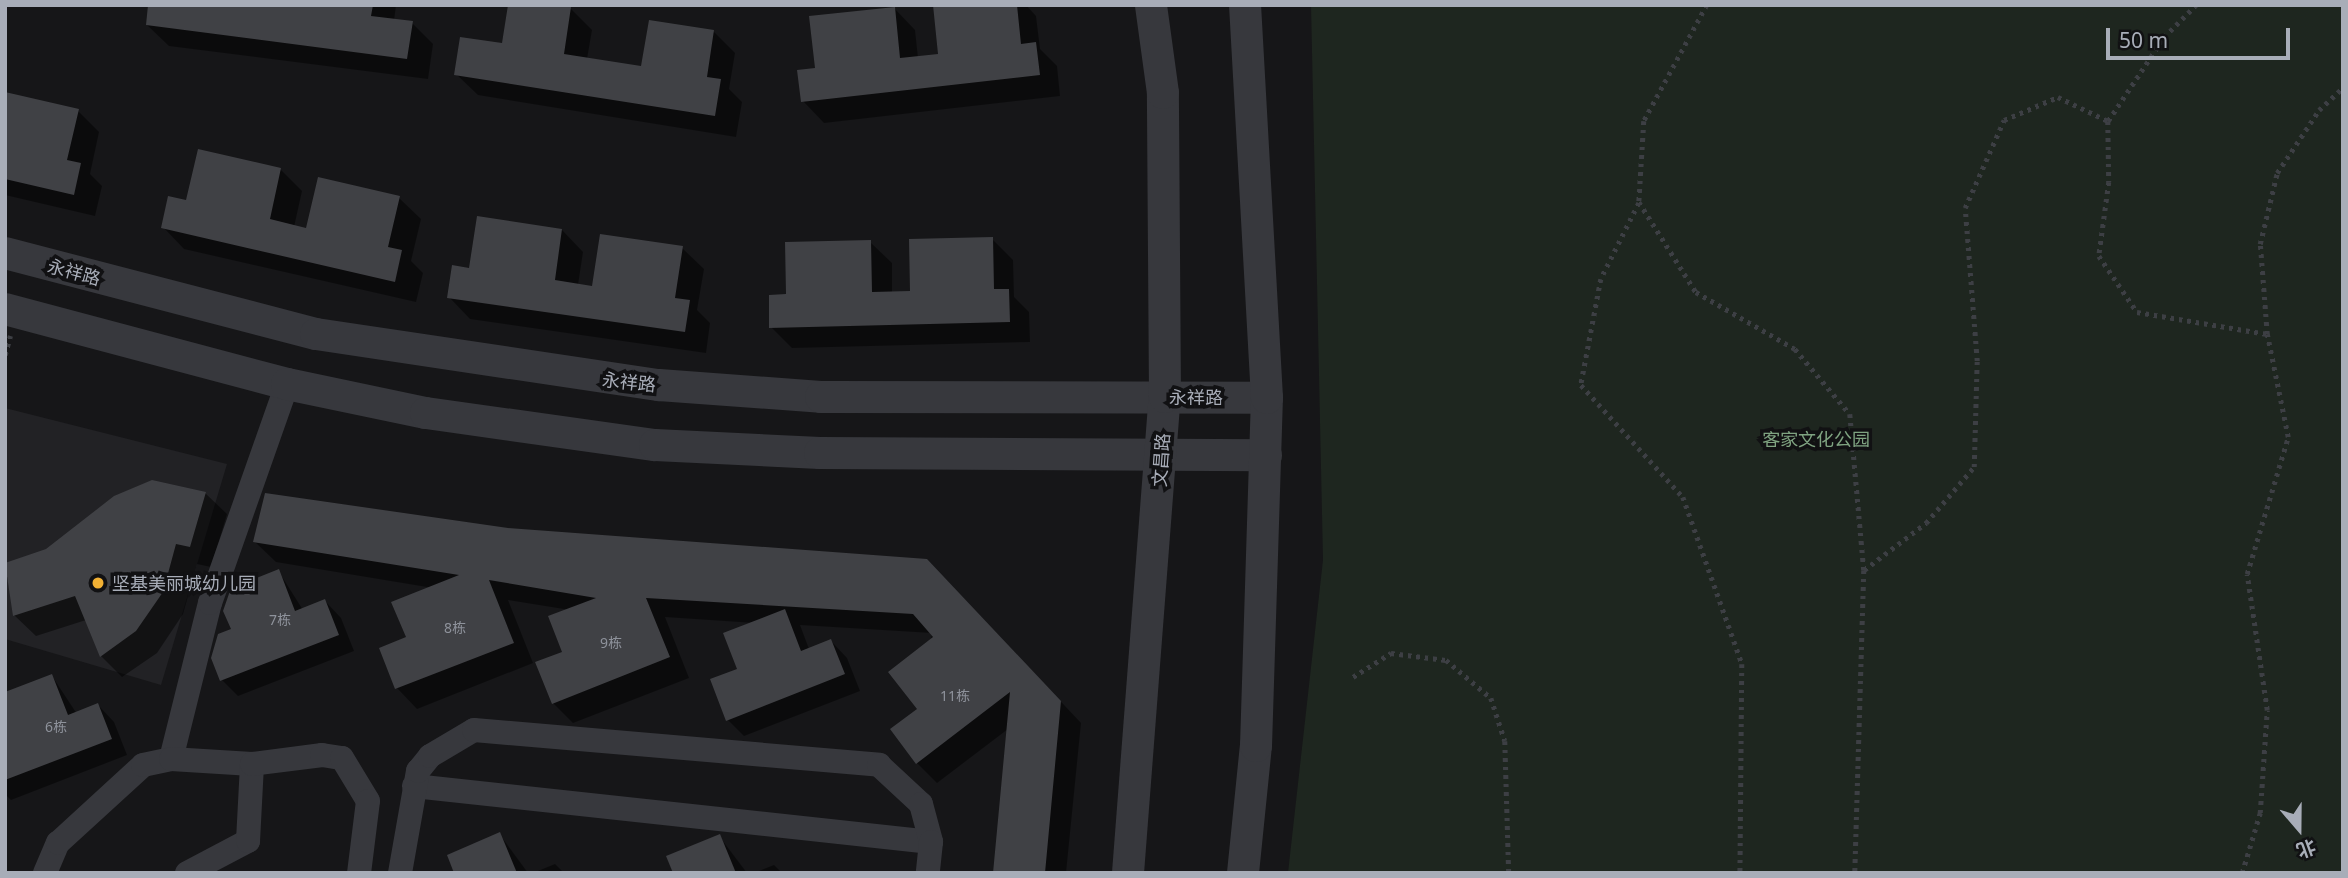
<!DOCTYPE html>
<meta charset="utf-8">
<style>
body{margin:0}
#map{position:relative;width:2348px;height:878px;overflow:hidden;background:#161618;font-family:"Noto Sans","Noto Sans SC",sans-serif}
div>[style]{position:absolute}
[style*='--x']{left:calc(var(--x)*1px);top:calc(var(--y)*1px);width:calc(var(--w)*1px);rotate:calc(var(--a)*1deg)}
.built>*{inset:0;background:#222225}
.green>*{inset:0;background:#1e261f}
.shadow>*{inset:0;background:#0007}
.building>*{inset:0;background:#404145}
.path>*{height:4.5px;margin-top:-2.25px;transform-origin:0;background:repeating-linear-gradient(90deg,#3d3f44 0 3.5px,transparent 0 8.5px)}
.minor>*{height:24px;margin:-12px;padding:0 12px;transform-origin:12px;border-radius:12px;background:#37383d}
.tertiary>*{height:32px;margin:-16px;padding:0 16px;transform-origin:16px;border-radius:16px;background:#37383d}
.dots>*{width:19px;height:19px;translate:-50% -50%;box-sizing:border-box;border:4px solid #111113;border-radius:50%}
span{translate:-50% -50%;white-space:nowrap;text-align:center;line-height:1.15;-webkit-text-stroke:7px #111113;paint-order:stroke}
.number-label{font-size:14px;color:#8e929b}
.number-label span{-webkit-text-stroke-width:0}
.street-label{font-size:18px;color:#a8adb8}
.park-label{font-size:18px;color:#7fa381}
.poi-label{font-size:18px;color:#a8adb8}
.left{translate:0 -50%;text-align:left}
.frame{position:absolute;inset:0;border:7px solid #a8adb8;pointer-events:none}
.north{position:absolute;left:2264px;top:794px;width:70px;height:70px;-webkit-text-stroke:5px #111113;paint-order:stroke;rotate:160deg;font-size:19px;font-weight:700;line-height:28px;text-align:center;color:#a8adb8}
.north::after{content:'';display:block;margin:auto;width:24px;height:32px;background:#a8adb8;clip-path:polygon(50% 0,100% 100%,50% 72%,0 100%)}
.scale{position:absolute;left:2106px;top:28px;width:184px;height:32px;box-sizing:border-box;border:4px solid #a8adb8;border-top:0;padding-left:9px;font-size:21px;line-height:24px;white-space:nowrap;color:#a8adb8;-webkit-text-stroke:5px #111113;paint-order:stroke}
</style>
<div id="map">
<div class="built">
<div style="clip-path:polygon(5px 408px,227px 464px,161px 685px,5px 639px)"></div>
</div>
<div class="green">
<div style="clip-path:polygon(1311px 5px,2343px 5px,2343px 873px,1288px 873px,1323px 560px)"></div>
</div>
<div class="shadow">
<div style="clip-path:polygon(311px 5px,396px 5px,394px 21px,412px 23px,433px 44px,428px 79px,169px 46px,147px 25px)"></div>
<div style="clip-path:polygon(510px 5px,571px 9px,592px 30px,587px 59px,643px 68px,714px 32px,735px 53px,729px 89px,742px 102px,736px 137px,478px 95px,456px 74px,503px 45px)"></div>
<div style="clip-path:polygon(934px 5px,1026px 5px,1036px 16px,1040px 49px,1057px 66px,1060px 96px,824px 123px,803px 101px,817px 69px,894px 8px,915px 30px,918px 58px,940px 55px)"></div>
<div style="clip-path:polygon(5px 94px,78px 111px,99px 132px,90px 174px,102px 186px,95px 216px,5px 195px)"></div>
<div style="clip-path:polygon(281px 170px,302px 191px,294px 227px,307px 230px,399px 198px,421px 219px,411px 261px,423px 273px,416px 302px,184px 249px,163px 227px,187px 202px)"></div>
<div style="clip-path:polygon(562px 230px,583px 252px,578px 285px,594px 288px,682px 248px,704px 269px,697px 310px,710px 323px,706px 353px,470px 319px,449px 297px,471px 270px)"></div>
<div style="clip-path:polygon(992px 239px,1013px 260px,1014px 297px,1029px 312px,1030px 342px,792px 348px,771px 327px,788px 296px,870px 242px,892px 263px,892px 294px,912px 293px)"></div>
<div style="clip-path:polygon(205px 493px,227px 514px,211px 567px,197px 564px,183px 614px,157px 653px,122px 677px,101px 656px,86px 620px,36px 636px,14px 615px,5px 565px)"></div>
<div style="clip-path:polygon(507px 530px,948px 582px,1081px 723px,1066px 873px,995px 873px,1008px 729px,937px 783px,917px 763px,932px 633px,800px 625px,809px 649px,831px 641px,847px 658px,860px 691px,744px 736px,728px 720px,755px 623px,665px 617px,689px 678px,573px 723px,553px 703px,570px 610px,508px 600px,533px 663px,417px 709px,397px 688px,408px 638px,433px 588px,276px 562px,255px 542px)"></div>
<div style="clip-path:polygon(279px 572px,303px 610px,325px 601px,341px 618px,354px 651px,238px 696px,222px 680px,233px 630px)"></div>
<div style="clip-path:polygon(52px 676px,77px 714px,98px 705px,114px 722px,127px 755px,11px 800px,5px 794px,5px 735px)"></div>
<div style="clip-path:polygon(500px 835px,528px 873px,456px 873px)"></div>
<div style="clip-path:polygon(719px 836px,747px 873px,675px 873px)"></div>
<div style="clip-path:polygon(555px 864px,564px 873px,533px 873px)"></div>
<div style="clip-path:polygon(774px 865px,782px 873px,754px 873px)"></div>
</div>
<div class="building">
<div style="clip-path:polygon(148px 5px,373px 5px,371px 16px,413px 21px,407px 59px,146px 25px)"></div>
<div style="clip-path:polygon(508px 5px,571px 7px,564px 54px,641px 66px,649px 20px,714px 30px,707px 77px,721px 79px,715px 116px,454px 75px,460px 37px,502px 43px)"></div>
<div style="clip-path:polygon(933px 5px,1017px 5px,1021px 44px,1036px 42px,1040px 75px,801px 102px,797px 70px,815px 68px,809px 16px,895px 7px,900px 58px,938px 54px)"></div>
<div style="clip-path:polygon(5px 92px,79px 109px,67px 160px,81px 163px,74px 195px,5px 179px)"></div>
<div style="clip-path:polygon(198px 149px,281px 168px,270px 219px,306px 228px,318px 177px,400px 196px,388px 247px,402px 250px,395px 282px,161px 228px,168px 196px,186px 200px)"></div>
<div style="clip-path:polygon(477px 216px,562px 229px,555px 280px,592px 286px,600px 234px,683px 246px,675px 298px,690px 300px,685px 332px,447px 298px,452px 265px,469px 268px)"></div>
<div style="clip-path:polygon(993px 237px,994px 289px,1009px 289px,1010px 322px,769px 328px,769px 295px,786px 294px,785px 242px,871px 240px,872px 292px,910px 291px,909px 239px)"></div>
<div style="clip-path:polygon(152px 480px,206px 492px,190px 547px,176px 544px,163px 592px,136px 631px,100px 657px,75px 596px,13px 616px,5px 563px,46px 549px,114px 496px)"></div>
<div style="clip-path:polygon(265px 493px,508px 528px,927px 559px,1061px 701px,1045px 873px,993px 873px,1010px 692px,916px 764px,890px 729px,917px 709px,888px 672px,933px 637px,913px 614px,646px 598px,670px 657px,552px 704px,535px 662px,562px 652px,548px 616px,596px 598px,489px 580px,514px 643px,395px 689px,379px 648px,406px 637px,391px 602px,459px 575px,253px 542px)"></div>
<div style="clip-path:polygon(279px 569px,295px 611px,325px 599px,339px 635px,220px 681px,211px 658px,218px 634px,231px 629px,223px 611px,231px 588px)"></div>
<div style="clip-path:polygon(785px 609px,801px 651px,831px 639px,845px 674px,726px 721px,710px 679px,737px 669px,723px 633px)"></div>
<div style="clip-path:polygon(52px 674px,68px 715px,98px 703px,112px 739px,5px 780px,5px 692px)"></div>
<div style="clip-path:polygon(500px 832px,517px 873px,454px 873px,447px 855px)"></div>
<div style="clip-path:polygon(720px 834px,736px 873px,673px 873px,666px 856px)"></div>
</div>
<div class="path">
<div style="--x:1707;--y:5;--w:132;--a:118.5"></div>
<div style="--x:1644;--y:121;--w:81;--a:93.5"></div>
<div style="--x:1639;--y:202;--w:107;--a:57.7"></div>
<div style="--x:1696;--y:292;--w:114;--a:29.9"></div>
<div style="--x:1795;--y:349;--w:85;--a:49.8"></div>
<div style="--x:1850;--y:414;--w:157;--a:84.9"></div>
<div style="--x:1864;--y:570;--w:303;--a:91.7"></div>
<div style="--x:2108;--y:121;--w:101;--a:-56.3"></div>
<div style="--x:2164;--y:37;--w:45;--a:-45"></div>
<div style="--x:1639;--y:203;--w:85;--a:116.6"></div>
<div style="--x:1601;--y:279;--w:108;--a:100.7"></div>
<div style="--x:1581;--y:385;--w:151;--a:47.7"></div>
<div style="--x:1683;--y:497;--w:177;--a:70.5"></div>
<div style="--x:1742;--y:664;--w:209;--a:90.5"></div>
<div style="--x:5;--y:355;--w:20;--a:-75"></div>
<div style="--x:1864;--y:570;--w:78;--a:-37.2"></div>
<div style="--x:1926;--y:523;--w:74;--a:-49.4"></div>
<div style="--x:1974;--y:467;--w:106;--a:-88.4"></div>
<div style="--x:1977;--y:361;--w:153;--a:-94.5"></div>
<div style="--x:1965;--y:208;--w:96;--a:-66.1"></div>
<div style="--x:2004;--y:120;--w:59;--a:-23.1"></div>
<div style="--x:2058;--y:97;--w:55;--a:25.6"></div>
<div style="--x:2108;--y:121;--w:61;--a:89.1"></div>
<div style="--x:2109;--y:182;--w:75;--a:97.7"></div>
<div style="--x:2099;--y:256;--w:68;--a:55.8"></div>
<div style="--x:2137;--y:312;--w:132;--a:9.6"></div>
<div style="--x:1353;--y:677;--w:45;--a:-32.3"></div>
<div style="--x:1391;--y:653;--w:55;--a:7.3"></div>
<div style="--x:1446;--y:660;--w:59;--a:40.2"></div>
<div style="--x:1491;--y:698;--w:45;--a:72"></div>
<div style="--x:1505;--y:741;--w:132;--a:88.3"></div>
<div style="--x:2242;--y:873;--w:63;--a:-73.3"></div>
<div style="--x:2260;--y:813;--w:103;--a:-86.1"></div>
<div style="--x:2267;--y:710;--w:137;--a:-98.4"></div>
<div style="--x:2247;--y:574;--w:143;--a:-73.3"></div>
<div style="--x:2288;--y:437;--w:105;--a:-101.5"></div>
<div style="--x:2267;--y:334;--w:90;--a:-94.4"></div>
<div style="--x:2260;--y:244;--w:73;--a:-76.5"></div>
<div style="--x:2277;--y:173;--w:76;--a:-56.3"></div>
<div style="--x:2319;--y:110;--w:33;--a:-43"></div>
</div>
<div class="minor">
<div style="--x:171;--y:759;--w:161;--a:-76"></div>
<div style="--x:210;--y:603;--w:232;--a:-70.6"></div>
<div style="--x:414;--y:786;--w:520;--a:6.18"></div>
<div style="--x:45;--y:873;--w:33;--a:-67"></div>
<div style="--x:58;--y:843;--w:115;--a:-42.5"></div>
<div style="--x:143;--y:765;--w:29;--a:-12"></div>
<div style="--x:171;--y:759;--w:81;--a:3.5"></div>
<div style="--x:187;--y:873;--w:69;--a:-27.7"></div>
<div style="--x:248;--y:841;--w:77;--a:-87"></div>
<div style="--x:252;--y:764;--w:71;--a:-7.3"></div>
<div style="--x:322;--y:755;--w:20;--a:9"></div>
<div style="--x:342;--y:758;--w:50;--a:58.8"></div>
<div style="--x:368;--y:801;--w:73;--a:97.1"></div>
<div style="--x:400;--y:873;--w:104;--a:-80"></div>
<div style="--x:418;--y:771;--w:19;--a:-51"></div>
<div style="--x:430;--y:756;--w:51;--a:-30.6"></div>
<div style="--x:474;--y:730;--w:407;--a:4.9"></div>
<div style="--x:879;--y:765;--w:57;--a:42.9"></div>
<div style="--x:921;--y:804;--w:39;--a:75"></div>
<div style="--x:931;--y:842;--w:31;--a:96"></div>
</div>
<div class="tertiary">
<div style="--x:5;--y:253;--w:321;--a:14.6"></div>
<div style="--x:316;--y:334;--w:347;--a:8.5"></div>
<div style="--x:659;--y:385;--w:162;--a:4.2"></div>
<div style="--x:821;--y:397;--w:446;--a:0.1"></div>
<div style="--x:5;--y:309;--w:292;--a:14.9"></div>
<div style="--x:287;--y:384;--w:142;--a:11.8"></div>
<div style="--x:426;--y:413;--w:231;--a:8"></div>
<div style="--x:655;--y:445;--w:165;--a:2.8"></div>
<div style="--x:820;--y:453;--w:446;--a:0.3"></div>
<div style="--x:1128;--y:873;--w:477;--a:-85.6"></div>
<div style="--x:1165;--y:397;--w:304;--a:-90.4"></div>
<div style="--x:1163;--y:93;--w:89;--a:-97.8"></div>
<div style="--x:1243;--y:873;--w:128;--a:-84.2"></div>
<div style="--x:1256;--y:746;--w:348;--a:-88.2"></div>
<div style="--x:1267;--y:398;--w:394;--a:-93.2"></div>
</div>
<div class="dots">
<div style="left:98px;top:583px;background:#f2b134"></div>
</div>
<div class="number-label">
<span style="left:280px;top:620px">7栋</span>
<span style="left:455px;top:628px">8栋</span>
<span style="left:611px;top:643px">9栋</span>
<span style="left:955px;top:696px">11栋</span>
<span style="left:56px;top:727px">6栋</span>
</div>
<div class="street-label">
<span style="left:74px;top:272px;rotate:15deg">永祥路</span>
<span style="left:629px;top:382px;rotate:6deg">永祥路</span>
<span style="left:1196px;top:397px">永祥路</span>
<span style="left:1161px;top:460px;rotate:-86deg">文昌路</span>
</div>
<div class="park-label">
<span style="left:1816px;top:439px">客家文化公园</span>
</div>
<div class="poi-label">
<span class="left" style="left:112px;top:583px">坚基美丽城幼儿园</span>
</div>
<div class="frame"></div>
<div class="north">北</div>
<div class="scale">50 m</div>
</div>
